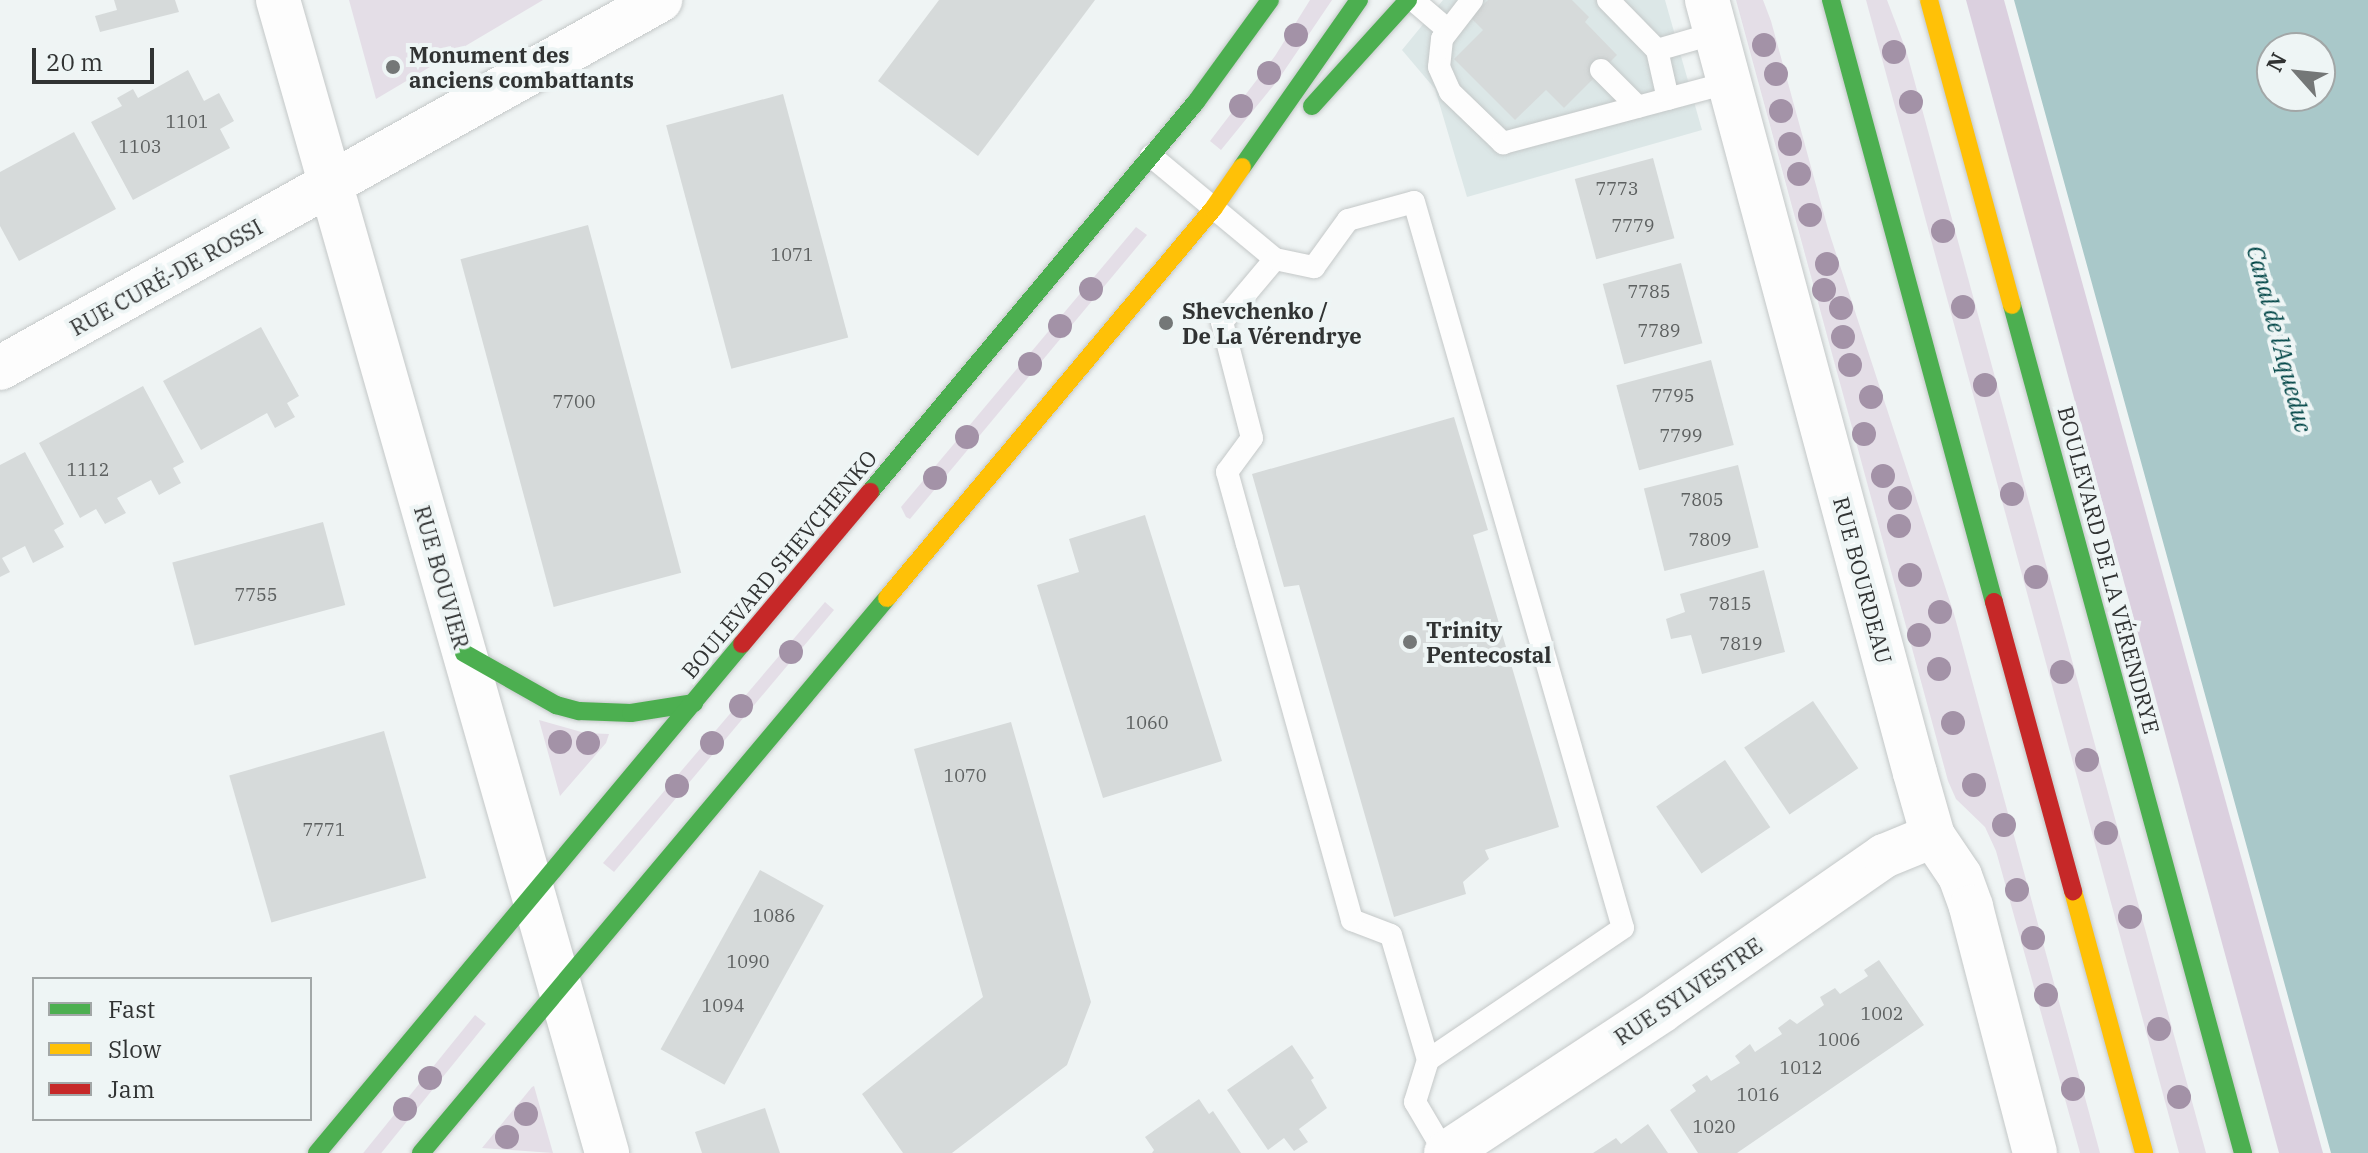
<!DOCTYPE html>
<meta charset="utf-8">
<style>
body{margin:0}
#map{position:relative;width:2368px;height:1153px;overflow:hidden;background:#eff4f4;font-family:"IBM Plex Serif",serif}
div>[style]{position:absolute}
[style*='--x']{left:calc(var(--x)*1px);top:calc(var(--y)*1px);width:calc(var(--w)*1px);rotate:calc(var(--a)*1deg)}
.built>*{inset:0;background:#dce7e7}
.green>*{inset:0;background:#e4dee7;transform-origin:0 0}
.forest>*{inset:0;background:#dbd0df}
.water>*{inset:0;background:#a9c8c9}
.building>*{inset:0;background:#d6dada;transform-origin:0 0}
.roads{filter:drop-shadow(0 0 2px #c4c8c8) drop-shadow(0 0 2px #c4c8c8)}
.lane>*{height:22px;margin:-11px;padding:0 11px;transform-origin:11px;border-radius:11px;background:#fdfdfd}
.street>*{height:44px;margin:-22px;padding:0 22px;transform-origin:22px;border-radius:22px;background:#fdfdfd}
.fast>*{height:18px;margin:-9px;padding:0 9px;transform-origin:9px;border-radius:9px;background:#4caf50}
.slow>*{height:18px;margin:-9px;padding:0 9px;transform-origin:9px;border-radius:9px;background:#ffc107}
.jam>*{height:18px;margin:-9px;padding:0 9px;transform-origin:9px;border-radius:9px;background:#c62828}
.trees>*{width:24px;height:24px;margin:-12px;border-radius:50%;background:#a392a7}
.dots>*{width:22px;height:22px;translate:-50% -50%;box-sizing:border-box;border:4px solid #eef5f5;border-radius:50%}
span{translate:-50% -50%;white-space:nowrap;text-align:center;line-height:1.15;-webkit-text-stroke:8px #eef5f5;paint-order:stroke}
.number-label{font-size:18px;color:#5d6060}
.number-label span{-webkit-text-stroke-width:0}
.poi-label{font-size:22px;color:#313333;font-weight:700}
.left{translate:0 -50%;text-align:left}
.street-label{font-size:22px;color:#313333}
.water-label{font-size:24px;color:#004546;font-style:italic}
.legend{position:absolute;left:32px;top:977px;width:280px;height:144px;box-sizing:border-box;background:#eef5f5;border:2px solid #a2a7a7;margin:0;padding:10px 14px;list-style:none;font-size:24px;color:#313333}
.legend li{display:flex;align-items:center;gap:16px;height:40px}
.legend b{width:40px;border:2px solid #a2a7a7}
.north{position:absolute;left:2256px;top:32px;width:80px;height:80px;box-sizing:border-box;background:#eef5f5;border:2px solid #a2a7a7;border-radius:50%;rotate:297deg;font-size:22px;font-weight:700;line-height:32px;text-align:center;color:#313333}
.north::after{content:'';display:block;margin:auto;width:28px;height:36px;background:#747777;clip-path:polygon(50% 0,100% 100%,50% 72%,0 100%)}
.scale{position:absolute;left:32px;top:48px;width:122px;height:36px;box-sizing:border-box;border:4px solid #313333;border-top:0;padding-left:10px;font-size:24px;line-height:28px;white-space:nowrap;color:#313333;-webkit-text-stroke:6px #eef5f5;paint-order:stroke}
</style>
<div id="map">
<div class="built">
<div style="clip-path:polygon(1443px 0,1665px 0,1702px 130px,1467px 197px,1435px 89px,1402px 50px)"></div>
</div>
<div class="green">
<div style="clip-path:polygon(349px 0,543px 0,376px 99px)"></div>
<div style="clip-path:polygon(1310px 0,1332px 0,1278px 80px,1221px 150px,1210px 141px,1275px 56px)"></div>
<div style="clip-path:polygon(1736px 0,1763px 0,1771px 21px,1828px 229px,1954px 614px,2100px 1153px,2080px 1153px,1996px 851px,1985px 827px,1956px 799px,1948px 781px)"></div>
<div style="clip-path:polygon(1866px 0,1887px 0,1906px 50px,2206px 1153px,2179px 1153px)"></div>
<div style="clip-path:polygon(1136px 227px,1147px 235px,910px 519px,906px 517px,901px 507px)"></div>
<div style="clip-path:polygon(825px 602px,834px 610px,614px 872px,603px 863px)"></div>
<div style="clip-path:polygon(539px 720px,585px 733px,609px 734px,606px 743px,560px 796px)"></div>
<div style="left:475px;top:1015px;width:14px;height:180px;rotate:39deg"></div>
<div style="clip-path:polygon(534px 1086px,553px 1153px,482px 1148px,532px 1087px)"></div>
</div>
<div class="forest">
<div style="clip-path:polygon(1966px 0,2004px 0,2323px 1153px,2279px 1153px)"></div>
</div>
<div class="water">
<div style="clip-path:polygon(evenodd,2014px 0,2368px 0,2368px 1153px,2331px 1153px,2014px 0,2272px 48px,2320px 48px,2320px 96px,2272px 96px,2272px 48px)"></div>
</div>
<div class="building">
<div style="clip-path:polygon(114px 0,175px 0,179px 12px,100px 32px,95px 16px,117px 10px)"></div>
<div style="clip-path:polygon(939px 0,1095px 0,978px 156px,878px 81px)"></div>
<div style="clip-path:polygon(1488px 0,1572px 0,1589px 17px,1585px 22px,1617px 55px,1564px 108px,1546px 90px,1515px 120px,1454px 59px,1483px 30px,1470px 17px)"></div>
<div style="clip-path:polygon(188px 70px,204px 101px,219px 93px,234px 121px,220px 129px,230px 148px,133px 200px,91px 122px,122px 106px,117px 98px,133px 89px,138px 98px)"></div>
<div style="left:783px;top:94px;width:252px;height:121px;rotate:75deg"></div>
<div style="clip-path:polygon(74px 132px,116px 209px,19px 261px,0 226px,0 172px)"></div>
<div style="left:1653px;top:158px;width:83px;height:81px;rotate:75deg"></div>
<div style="left:588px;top:225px;width:360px;height:132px;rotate:75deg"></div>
<div style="left:1681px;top:263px;width:83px;height:81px;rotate:75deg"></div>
<div style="clip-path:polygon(261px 327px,299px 396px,287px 403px,295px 417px,275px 428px,267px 413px,201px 450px,163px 381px)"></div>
<div style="left:1711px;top:360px;width:88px;height:98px;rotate:75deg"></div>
<div style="clip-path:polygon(143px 386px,184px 462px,173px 468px,181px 483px,159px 495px,151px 480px,117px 498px,126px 513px,105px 524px,96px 509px,80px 518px,39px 443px)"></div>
<div style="clip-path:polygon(1454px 417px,1488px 530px,1473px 535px,1559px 827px,1485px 850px,1489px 859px,1463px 882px,1466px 894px,1394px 917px,1299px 585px,1284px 587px,1252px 474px)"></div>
<div style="clip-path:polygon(25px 452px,64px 524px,54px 530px,64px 547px,33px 563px,25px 546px,2px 558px,10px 572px,0 577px,0 465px)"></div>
<div style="left:1738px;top:465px;width:85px;height:97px;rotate:76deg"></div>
<div style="clip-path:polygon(1145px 515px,1222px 761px,1103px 798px,1037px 585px,1079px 572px,1069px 539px)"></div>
<div style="left:323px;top:522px;width:86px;height:156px;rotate:75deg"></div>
<div style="clip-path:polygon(1764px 570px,1785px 652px,1702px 674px,1691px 635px,1671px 639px,1666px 619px,1685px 612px,1680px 594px)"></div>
<div style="left:1813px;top:701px;width:81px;height:83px;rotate:56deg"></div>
<div style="clip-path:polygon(1011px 722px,1091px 1002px,1067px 1065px,952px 1153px,903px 1153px,862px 1094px,983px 997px,914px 749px)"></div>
<div style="left:384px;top:731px;width:153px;height:161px;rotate:74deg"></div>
<div style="left:1725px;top:760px;width:81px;height:83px;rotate:56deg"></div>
<div style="left:760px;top:870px;width:73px;height:205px;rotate:29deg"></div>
<div style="clip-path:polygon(1879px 960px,1924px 1025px,1737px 1153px,1698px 1153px,1670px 1110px,1696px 1091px,1692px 1085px,1707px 1075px,1711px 1081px,1740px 1063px,1735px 1056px,1750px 1044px,1755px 1052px,1782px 1034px,1778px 1028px,1790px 1019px,1797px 1024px,1824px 1005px,1820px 997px,1835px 988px,1840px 994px,1868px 976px,1864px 970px)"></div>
<div style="clip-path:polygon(1292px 1045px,1314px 1078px,1311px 1080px,1327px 1108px,1299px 1129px,1308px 1142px,1294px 1151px,1284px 1138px,1268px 1150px,1227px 1090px)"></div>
<div style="clip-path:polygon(1199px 1099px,1209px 1114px,1213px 1111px,1241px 1153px,1152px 1153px,1154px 1150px,1145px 1137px)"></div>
<div style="clip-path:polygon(765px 1108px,780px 1153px,702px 1153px,695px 1132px)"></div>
<div style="clip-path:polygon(1648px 1124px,1668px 1153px,1593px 1153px,1616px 1138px,1621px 1144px)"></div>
</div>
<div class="roads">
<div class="lane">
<div style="--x:1413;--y:0;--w:46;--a:40.6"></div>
<div style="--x:1472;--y:0;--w:49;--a:127.6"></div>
<div style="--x:1442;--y:39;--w:28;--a:96"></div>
<div style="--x:1439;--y:67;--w:27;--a:66"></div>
<div style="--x:1450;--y:92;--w:74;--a:43.9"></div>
<div style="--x:1503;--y:143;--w:235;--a:-15"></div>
<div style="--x:1608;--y:0;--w:70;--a:45.6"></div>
<div style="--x:1657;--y:50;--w:61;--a:-16.1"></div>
<div style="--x:1657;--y:50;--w:50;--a:77.3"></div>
<div style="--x:1601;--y:70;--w:52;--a:45"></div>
<div style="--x:1151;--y:156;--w:161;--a:39.7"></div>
<div style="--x:1414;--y:202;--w:755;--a:73.94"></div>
<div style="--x:1623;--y:928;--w:235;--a:145.9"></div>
<div style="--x:1428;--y:1060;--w:130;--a:-106.5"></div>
<div style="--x:1391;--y:935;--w:42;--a:-159"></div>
<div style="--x:1352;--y:920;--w:390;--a:-105.6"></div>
<div style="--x:1247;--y:544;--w:75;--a:-105.5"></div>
<div style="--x:1227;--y:472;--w:42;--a:-53.7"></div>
<div style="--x:1252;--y:438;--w:120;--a:-104.5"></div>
<div style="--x:1222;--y:322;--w:82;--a:-49.9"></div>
<div style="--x:1275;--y:259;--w:40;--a:12"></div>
<div style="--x:1314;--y:267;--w:58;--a:-54.1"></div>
<div style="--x:1348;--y:220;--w:68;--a:-15.3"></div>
<div style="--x:1428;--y:1060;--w:44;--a:107.2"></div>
<div style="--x:1415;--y:1102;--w:59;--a:59.5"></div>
</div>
<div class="street">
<div style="--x:278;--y:0;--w:1199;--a:74.07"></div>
<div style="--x:1707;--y:0;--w:800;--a:74.94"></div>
<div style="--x:1915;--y:773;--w:66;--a:74.1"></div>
<div style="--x:1933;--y:836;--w:48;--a:56"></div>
<div style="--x:1960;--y:876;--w:33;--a:70"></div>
<div style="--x:1971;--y:907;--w:254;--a:75.4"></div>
<div style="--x:0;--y:368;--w:756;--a:-29.14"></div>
<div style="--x:1446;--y:1153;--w:258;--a:-33.4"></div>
<div style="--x:1661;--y:1011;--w:272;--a:-34.8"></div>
<div style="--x:1884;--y:856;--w:53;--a:-22.2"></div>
</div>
<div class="fast">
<div style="--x:1831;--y:0;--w:624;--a:74.85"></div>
<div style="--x:1312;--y:106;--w:143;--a:-47.8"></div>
<div style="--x:1242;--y:167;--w:204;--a:-55"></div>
<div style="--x:2012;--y:305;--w:879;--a:74.76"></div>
<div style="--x:870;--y:492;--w:508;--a:-50.11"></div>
<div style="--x:1196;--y:102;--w:126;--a:-54"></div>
<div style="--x:464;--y:653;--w:106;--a:29.5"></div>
<div style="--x:556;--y:705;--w:24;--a:15"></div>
<div style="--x:579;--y:711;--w:52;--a:2.2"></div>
<div style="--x:631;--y:713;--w:64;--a:-9"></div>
<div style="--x:317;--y:1153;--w:663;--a:-50.14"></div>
<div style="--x:421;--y:1153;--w:725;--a:-49.98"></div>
</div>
<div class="slow">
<div style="--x:1929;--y:0;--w:316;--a:74.8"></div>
<div style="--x:887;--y:598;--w:508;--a:-50.04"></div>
<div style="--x:1213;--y:209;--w:51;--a:-55.4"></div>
<div style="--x:2073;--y:891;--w:271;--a:74.8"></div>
</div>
<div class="jam">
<div style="--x:1994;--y:602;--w:300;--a:74.7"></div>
<div style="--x:742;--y:644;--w:199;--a:-49.9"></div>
</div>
</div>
<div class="trees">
<div style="left:1296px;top:35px"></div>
<div style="left:1764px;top:45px"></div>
<div style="left:1894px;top:52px"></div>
<div style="left:1269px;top:73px"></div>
<div style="left:1776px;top:74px"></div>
<div style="left:1911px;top:102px"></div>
<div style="left:1241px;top:106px"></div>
<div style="left:1781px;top:111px"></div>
<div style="left:1790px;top:144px"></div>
<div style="left:1799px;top:174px"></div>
<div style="left:1810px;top:215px"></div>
<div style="left:1943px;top:231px"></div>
<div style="left:1827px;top:264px"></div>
<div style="left:1091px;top:289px"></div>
<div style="left:1824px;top:290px"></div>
<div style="left:1963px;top:307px"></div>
<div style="left:1841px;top:308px"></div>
<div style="left:1060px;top:326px"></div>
<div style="left:1843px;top:337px"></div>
<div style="left:1030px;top:364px"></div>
<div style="left:1850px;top:365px"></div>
<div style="left:1985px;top:385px"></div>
<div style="left:1871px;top:397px"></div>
<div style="left:1864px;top:434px"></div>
<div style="left:967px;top:437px"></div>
<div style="left:1883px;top:476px"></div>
<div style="left:935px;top:478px"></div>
<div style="left:2012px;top:494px"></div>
<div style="left:1900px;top:498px"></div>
<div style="left:1899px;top:526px"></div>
<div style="left:1910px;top:575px"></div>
<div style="left:2036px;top:577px"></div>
<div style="left:1940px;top:612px"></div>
<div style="left:1919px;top:635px"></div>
<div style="left:791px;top:652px"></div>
<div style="left:1939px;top:669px"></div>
<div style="left:2062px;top:672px"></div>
<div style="left:741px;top:706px"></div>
<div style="left:1953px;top:723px"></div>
<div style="left:560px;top:742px"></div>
<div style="left:588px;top:743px"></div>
<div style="left:712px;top:743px"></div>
<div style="left:2087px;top:760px"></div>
<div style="left:1974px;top:785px"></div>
<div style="left:677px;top:786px"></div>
<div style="left:2004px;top:825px"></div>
<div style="left:2106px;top:833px"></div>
<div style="left:2017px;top:890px"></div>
<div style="left:2130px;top:917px"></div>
<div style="left:2033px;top:938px"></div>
<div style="left:2046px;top:995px"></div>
<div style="left:2159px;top:1029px"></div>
<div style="left:430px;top:1078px"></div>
<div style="left:2073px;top:1089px"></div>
<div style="left:2179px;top:1097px"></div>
<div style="left:405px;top:1109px"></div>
<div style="left:526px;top:1114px"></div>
<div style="left:507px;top:1137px"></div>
</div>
<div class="dots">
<div style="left:393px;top:67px;background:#747777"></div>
<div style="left:1166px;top:323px;background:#747777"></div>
<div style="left:1410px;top:642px;background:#747777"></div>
</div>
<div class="number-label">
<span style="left:187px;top:122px">1101</span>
<span style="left:140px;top:147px">1103</span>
<span style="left:1617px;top:189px">7773</span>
<span style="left:1633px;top:226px">7779</span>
<span style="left:792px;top:255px">1071</span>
<span style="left:1649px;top:292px">7785</span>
<span style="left:1659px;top:331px">7789</span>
<span style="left:1673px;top:396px">7795</span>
<span style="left:574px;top:402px">7700</span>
<span style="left:1681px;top:436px">7799</span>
<span style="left:88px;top:470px">1112</span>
<span style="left:1702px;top:500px">7805</span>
<span style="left:1710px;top:540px">7809</span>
<span style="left:256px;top:595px">7755</span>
<span style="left:1730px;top:604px">7815</span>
<span style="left:1741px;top:644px">7819</span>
<span style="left:1147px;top:723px">1060</span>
<span style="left:965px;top:776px">1070</span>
<span style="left:324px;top:830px">7771</span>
<span style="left:774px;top:916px">1086</span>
<span style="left:748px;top:962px">1090</span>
<span style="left:723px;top:1006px">1094</span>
<span style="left:1882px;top:1014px">1002</span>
<span style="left:1839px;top:1040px">1006</span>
<span style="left:1801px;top:1068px">1012</span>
<span style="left:1758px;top:1095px">1016</span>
<span style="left:1714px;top:1127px">1020</span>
</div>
<div class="poi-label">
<span class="left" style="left:409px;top:67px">Monument des<br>anciens combattants</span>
<span class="left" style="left:1182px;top:323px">Shevchenko /<br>De La Vérendrye</span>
<span class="left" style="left:1426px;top:642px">Trinity<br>Pentecostal</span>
</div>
<div class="street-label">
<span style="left:166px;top:277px;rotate:-29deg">RUE CURÉ-DE ROSSI</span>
<span style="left:779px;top:564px;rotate:-50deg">BOULEVARD SHEVCHENKO</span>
<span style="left:2109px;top:570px;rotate:75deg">BOULEVARD DE LA VÉRENDRYE</span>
<span style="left:442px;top:577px;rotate:74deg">RUE BOUVIER</span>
<span style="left:1863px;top:580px;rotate:75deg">RUE BOURDEAU</span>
<span style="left:1688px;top:991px;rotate:-34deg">RUE SYLVESTRE</span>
</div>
<div class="water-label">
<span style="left:2279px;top:339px;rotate:75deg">Canal de l'Aqueduc</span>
</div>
<ul class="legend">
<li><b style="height:10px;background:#4caf50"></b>Fast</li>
<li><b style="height:10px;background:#ffc107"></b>Slow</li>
<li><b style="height:10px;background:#c62828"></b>Jam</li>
</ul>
<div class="north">N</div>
<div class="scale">20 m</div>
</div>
